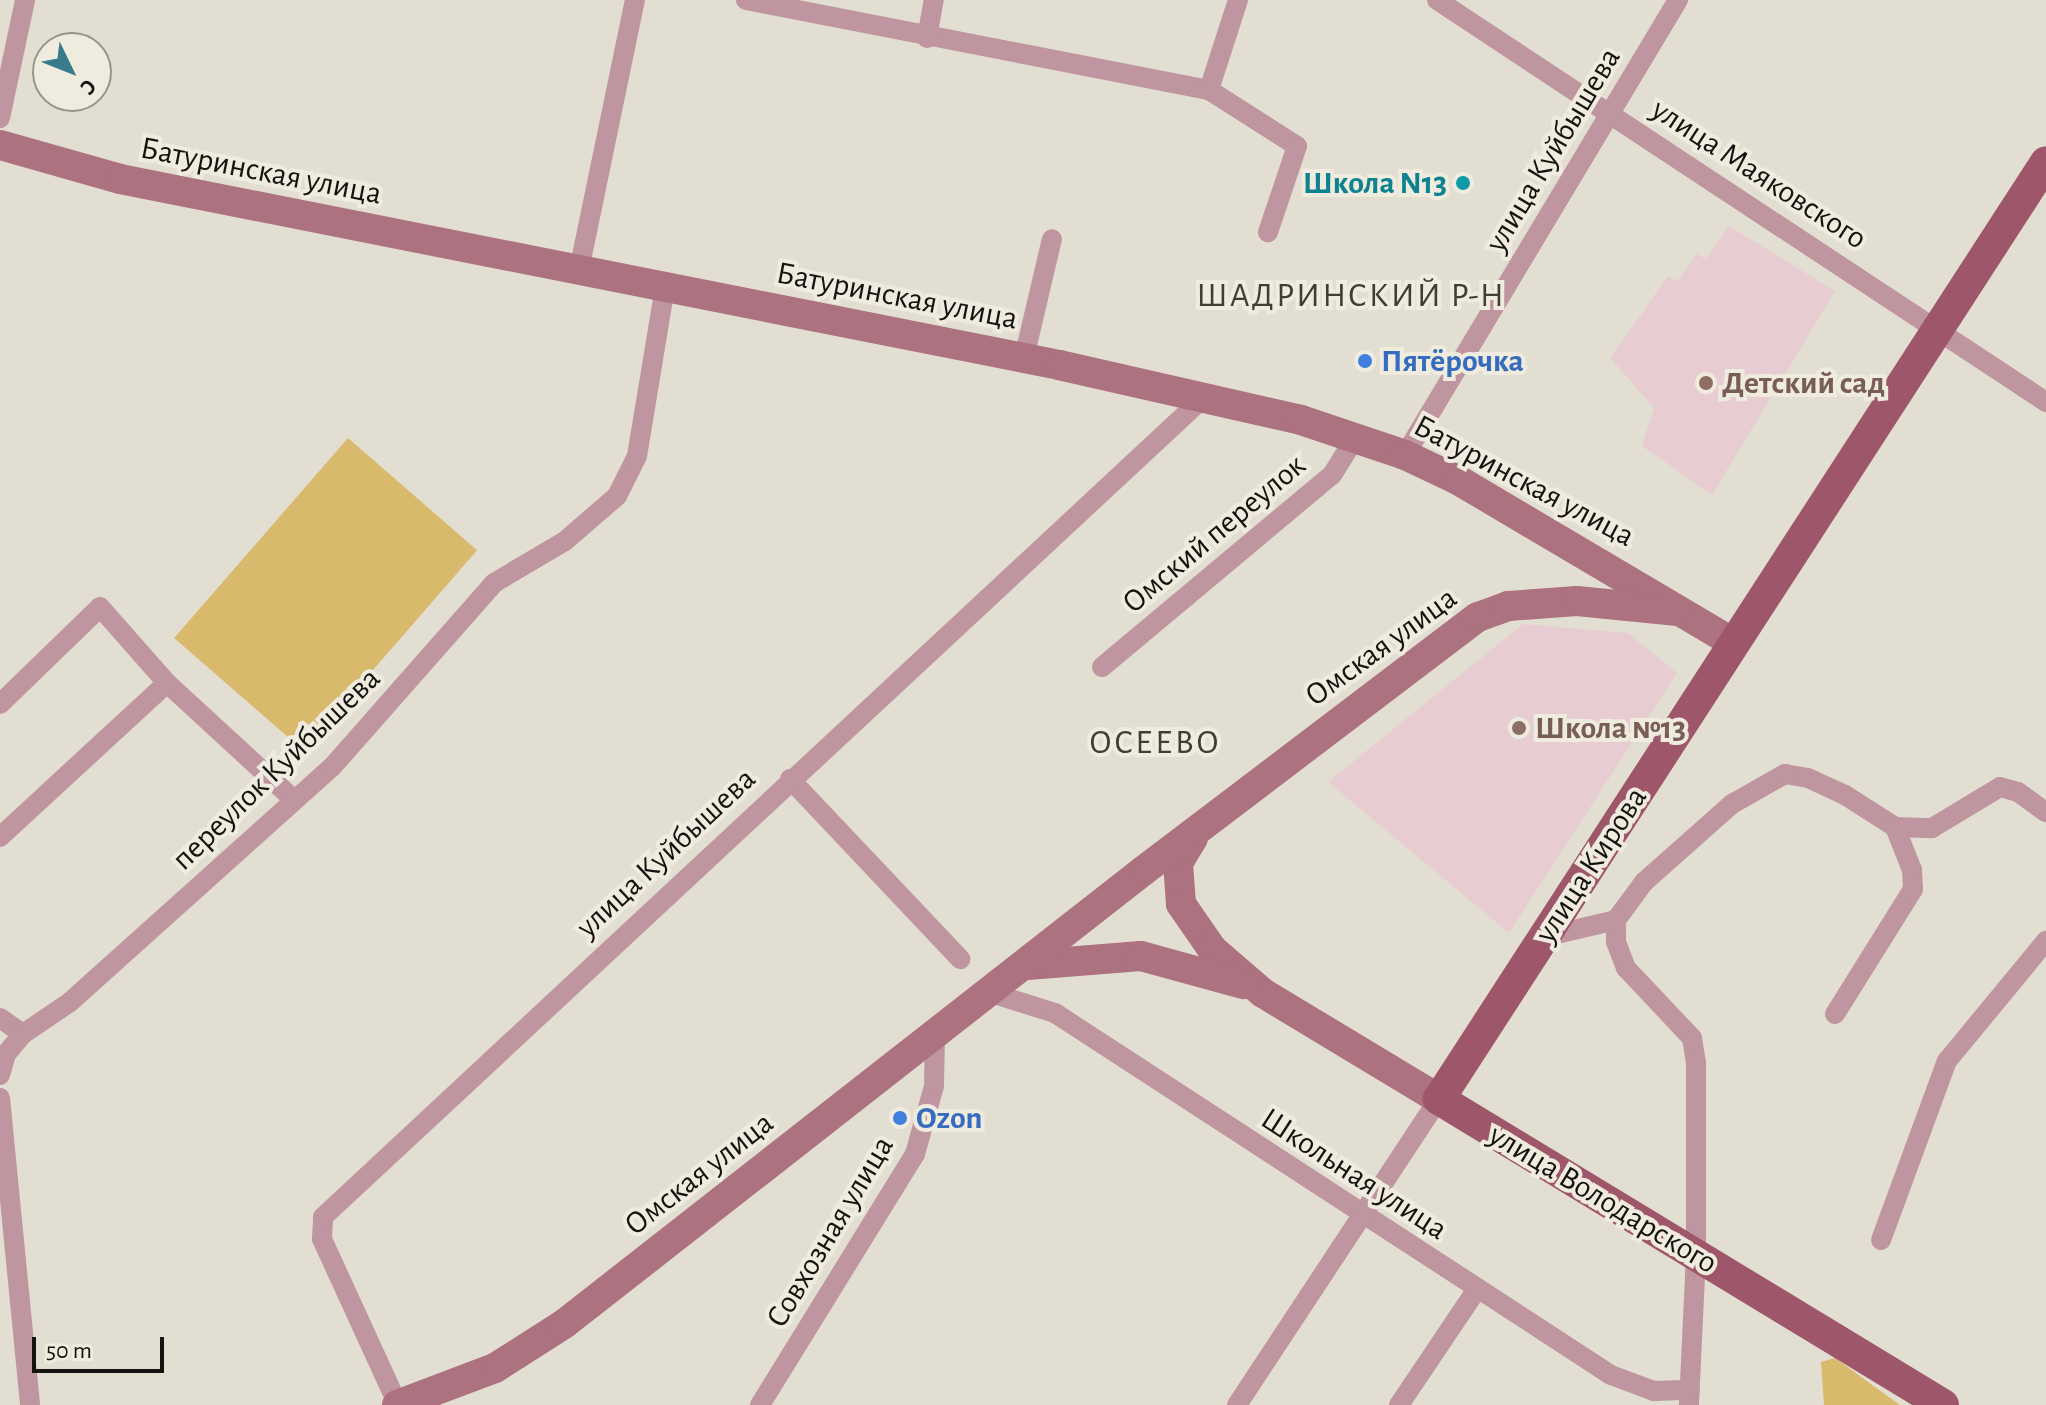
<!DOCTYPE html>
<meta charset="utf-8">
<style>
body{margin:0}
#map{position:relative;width:2046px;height:1405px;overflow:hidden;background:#e3ded2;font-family:"Alegreya Sans",sans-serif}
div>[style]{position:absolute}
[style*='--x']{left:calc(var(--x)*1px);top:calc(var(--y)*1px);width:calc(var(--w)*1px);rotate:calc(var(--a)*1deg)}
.education>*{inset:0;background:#e7cdd2}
.green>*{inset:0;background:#d9b96c;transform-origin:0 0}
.street>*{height:20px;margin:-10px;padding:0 10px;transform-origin:10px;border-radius:10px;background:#bf969f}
.secondary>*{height:30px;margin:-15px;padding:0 15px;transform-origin:15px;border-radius:15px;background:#ad7280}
.primary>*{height:32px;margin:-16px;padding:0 16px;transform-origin:16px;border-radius:16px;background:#9e576a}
.dots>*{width:22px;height:22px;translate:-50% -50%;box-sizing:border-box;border:4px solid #f0ebdf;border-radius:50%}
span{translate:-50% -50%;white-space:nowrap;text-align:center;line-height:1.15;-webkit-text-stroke:8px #f0ebdf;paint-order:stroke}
.street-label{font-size:32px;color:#15130f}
.culture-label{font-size:32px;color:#0d838f;font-weight:700}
.right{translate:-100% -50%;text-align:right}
.shop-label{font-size:32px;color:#366cbe;font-weight:700}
.left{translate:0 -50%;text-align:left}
.education-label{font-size:32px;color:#785e54;font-weight:700}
.neighbourhood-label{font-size:34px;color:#413d33;letter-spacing:2px}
.north{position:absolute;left:32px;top:32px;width:80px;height:80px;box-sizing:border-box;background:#f0ebdf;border:2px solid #98958c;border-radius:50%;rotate:133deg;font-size:22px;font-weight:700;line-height:32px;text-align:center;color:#15130f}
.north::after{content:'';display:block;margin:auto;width:28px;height:36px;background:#387b8b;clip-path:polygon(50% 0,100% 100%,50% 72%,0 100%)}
.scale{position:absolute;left:32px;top:1337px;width:132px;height:36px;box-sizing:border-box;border:4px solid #15130f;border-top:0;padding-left:10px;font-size:24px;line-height:28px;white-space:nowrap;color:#15130f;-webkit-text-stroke:6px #f0ebdf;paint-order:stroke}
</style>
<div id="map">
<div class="education">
<div style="clip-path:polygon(1729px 226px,1835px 291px,1712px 495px,1642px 446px,1654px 408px,1610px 358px,1668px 276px,1678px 281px,1697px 254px,1706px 259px)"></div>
<div style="clip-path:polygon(1523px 624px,1628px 633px,1677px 673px,1509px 933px,1328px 782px)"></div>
</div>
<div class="green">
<div style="left:348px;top:438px;width:171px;height:265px;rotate:41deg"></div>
<div style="clip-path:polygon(1835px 1358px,1900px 1405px,1824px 1405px,1821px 1362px)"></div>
</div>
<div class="street">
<div style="--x:746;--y:0;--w:472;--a:11"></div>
<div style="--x:1238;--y:0;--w:95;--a:107.9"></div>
<div style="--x:1209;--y:90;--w:104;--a:32.5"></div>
<div style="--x:1297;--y:146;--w:91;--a:108.6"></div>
<div style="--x:1437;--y:0;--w:730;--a:33.43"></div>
<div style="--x:927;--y:38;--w:39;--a:-80"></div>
<div style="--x:0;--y:118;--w:121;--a:-78"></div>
<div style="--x:579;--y:270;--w:276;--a:-78.3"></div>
<div style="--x:1024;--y:358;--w:122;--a:-76.8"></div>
<div style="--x:1405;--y:455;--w:531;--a:-59.04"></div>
<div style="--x:1102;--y:667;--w:300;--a:-39.9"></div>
<div style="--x:1332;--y:475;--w:44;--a:-58.1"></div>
<div style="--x:0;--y:704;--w:139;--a:-44.1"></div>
<div style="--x:100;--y:607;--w:101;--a:48.6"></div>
<div style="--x:167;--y:683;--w:170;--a:42.6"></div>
<div style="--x:790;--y:779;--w:248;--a:46.6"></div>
<div style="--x:0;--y:837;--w:227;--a:-42.7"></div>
<div style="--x:1616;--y:920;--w:47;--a:-53.6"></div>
<div style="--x:1644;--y:882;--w:118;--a:-41.6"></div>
<div style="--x:1732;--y:804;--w:61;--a:-29.5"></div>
<div style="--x:1785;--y:774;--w:23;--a:10"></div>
<div style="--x:1808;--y:778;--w:41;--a:24.7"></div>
<div style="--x:1845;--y:795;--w:59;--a:32.6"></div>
<div style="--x:1895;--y:827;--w:37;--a:2"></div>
<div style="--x:1932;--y:828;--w:79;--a:-31.1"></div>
<div style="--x:2000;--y:787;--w:19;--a:16"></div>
<div style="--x:2018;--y:792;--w:34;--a:36"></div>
<div style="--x:1544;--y:937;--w:74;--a:-13.3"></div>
<div style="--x:1616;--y:920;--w:22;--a:90"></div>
<div style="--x:1616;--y:942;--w:28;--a:69"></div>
<div style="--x:1626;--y:968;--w:96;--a:46.7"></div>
<div style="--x:1692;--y:1038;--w:24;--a:81"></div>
<div style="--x:1696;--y:1062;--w:193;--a:90"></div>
<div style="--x:1696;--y:1255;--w:150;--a:92.7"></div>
<div style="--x:991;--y:993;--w:67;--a:17.4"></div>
<div style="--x:1055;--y:1013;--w:663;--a:33.07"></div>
<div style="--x:1611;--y:1375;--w:46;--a:20.4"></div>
<div style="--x:1654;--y:1391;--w:36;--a:-2"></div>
<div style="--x:1835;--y:1014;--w:147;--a:-58"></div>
<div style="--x:1913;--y:889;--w:19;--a:-93"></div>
<div style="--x:1912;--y:870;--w:46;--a:-111.6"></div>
<div style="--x:0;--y:1018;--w:28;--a:35"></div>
<div style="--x:0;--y:1075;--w:22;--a:-74"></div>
<div style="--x:6;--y:1054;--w:26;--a:-50"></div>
<div style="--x:23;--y:1034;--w:57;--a:-34.2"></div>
<div style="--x:70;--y:1002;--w:352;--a:-41.9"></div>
<div style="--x:332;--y:767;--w:245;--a:-48.6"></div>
<div style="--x:494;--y:583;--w:82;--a:-30.6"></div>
<div style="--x:565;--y:541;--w:69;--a:-40.9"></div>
<div style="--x:617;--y:496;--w:45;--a:-63.4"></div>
<div style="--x:637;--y:456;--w:171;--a:-80.6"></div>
<div style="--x:0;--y:1098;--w:308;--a:84.4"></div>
<div style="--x:1881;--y:1240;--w:191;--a:-69.8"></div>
<div style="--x:1947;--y:1061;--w:156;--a:-50.5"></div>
<div style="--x:398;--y:1405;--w:183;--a:-114.6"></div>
<div style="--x:322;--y:1239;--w:22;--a:-87"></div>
<div style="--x:323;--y:1217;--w:1202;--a:-42.94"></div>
<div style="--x:760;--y:1405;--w:295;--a:-58.3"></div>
<div style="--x:915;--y:1154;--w:71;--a:-74.4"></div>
<div style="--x:934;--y:1086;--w:51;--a:-88.9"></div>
<div style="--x:1237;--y:1405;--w:367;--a:-56.6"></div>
<div style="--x:1399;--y:1405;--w:140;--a:-56.1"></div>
</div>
<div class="secondary">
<div style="--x:0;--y:145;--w:125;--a:15.8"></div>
<div style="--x:120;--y:179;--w:957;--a:11.2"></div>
<div style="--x:1059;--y:365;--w:248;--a:12.8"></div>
<div style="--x:1301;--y:420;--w:110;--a:18.6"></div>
<div style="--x:1405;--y:455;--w:59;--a:25.3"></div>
<div style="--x:1458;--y:480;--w:321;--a:30.6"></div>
<div style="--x:1193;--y:838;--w:29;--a:121"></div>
<div style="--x:1178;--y:863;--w:41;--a:85.8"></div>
<div style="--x:1181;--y:904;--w:55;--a:55.4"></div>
<div style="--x:1212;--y:949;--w:67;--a:40.8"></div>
<div style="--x:1263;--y:993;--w:205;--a:31.1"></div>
<div style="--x:1028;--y:965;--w:113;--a:-4.6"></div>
<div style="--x:1141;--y:956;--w:106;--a:15.4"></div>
<div style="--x:397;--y:1405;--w:105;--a:-20.7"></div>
<div style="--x:495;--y:1368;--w:82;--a:-32.5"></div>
<div style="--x:564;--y:1324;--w:735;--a:-38.04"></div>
<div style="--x:1143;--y:871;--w:420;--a:-37.2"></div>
<div style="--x:1478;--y:617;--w:32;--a:-20"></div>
<div style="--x:1508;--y:606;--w:69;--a:-4.1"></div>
<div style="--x:1577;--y:601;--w:101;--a:5.7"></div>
</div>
<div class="primary">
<div style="--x:1943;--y:1405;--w:590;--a:-148.74"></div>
<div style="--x:1439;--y:1099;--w:1116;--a:-57.06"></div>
</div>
<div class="dots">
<div style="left:1463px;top:183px;background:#0f9aa8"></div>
<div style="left:1365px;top:361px;background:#3f7fe0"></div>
<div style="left:1706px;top:383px;background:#8d6e63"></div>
<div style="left:1519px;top:728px;background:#8d6e63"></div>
<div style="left:900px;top:1118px;background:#3f7fe0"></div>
</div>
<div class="street-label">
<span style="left:1553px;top:150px;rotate:-59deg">улица Куйбышева</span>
<span style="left:261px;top:171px;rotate:11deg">Батуринская улица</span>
<span style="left:1759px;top:174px;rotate:33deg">улица Маяковского</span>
<span style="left:897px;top:296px;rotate:11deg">Батуринская улица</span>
<span style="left:1524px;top:481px;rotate:28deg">Батуринская улица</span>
<span style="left:1214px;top:534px;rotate:-40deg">Омский переулок</span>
<span style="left:1381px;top:647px;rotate:-36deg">Омская улица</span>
<span style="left:276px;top:769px;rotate:-44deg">переулок Куйбышева</span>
<span style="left:666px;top:853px;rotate:-43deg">улица Куйбышева</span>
<span style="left:1591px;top:865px;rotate:-57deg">улица Кирова</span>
<span style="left:699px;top:1174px;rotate:-38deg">Омская улица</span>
<span style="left:1354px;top:1174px;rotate:33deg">Школьная улица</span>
<span style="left:1603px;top:1199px;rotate:31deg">улица Володарского</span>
<span style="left:830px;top:1232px;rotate:-59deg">Совхозная улица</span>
</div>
<div class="culture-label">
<span class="right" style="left:1447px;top:183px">Школа N13</span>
</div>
<div class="shop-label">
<span class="left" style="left:1381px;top:361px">Пятёрочка</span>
<span class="left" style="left:916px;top:1118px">Ozon</span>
</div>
<div class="education-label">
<span class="left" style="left:1722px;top:383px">Детский сад</span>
<span class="left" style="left:1535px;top:728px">Школа №13</span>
</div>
<div class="neighbourhood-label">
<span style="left:1351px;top:297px">ШАДРИНСКИЙ Р-Н</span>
<span style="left:1155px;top:744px">ОСЕЕВО</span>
</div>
<div class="north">С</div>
<div class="scale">50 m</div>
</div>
